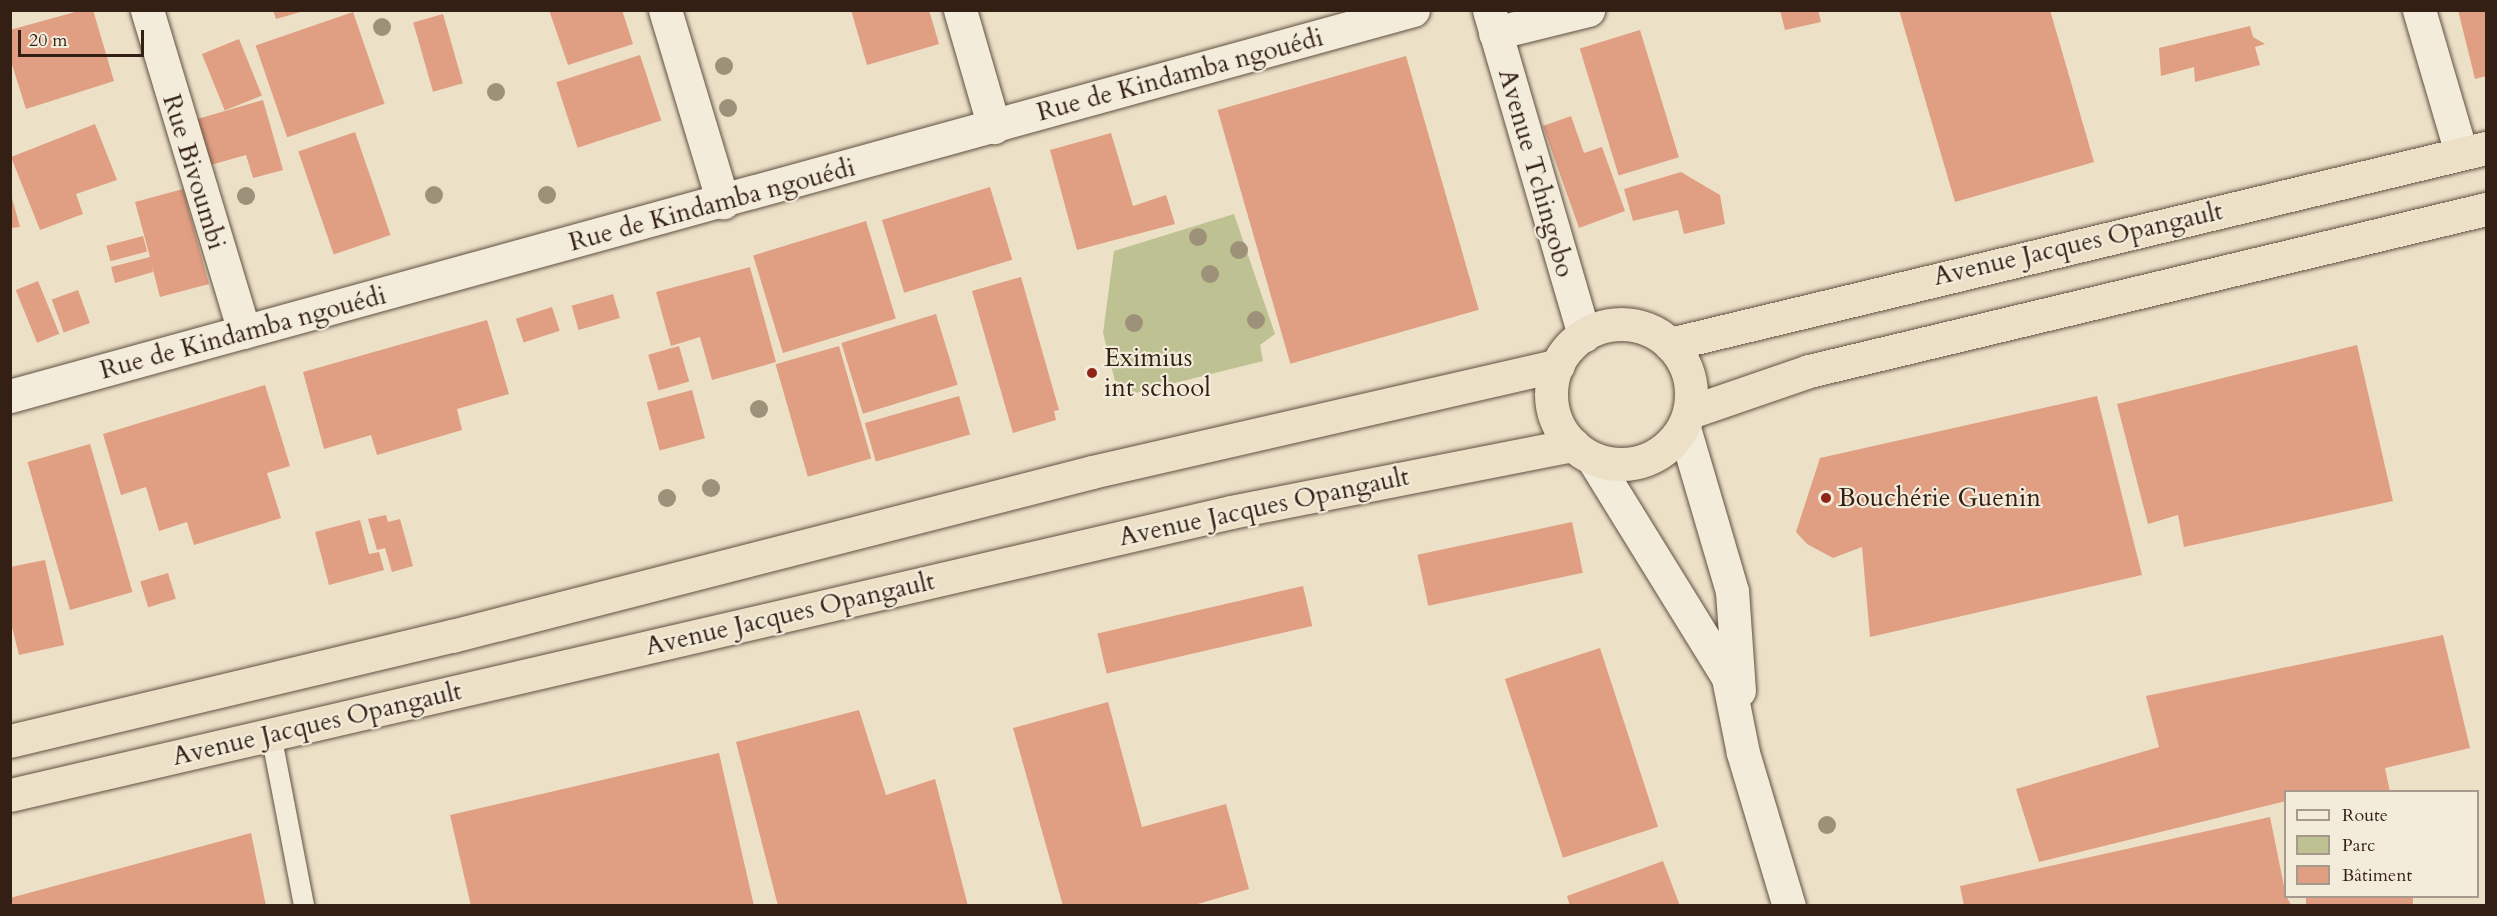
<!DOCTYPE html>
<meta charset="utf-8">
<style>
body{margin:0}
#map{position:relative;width:2497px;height:916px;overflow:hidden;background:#ece1c7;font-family:Cardo,serif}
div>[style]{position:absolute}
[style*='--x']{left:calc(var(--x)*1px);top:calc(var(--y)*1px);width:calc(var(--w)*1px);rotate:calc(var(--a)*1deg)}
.green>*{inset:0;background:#bec191}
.building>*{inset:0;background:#e09e82;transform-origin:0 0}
.roads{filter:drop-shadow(0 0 2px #625042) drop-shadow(0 0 2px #625042)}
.lane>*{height:20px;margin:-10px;padding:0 10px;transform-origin:10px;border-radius:10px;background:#f3ecdb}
.street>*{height:33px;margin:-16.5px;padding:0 16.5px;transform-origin:16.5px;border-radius:16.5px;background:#f3ecdb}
.secondary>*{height:33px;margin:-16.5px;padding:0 16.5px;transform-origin:16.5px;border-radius:16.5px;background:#f3ecdb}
.highway>*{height:33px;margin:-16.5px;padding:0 16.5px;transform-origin:16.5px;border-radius:16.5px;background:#ece1c7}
.highway>.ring{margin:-16.5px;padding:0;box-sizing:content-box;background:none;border:33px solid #ece1c7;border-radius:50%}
.trees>*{width:18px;height:18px;margin:-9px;border-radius:50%;background:#9d9179}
.dots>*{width:16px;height:16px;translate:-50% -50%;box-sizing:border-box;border:3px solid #f3ecdb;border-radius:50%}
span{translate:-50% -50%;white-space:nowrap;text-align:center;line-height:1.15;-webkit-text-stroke:4.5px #f3ecdb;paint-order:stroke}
.street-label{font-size:26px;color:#341f15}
.poi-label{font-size:26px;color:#341f15}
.left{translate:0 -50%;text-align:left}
.frame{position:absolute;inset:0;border:12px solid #341f15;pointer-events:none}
.legend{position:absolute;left:2284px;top:790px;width:195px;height:108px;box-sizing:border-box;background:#f3ecdb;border:2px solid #a79a8c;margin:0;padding:8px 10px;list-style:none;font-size:18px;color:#341f15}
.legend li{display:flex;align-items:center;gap:12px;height:30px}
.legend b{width:30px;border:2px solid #a79a8c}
.scale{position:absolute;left:18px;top:30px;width:126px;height:27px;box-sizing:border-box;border:3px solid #341f15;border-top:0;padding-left:8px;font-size:18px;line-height:21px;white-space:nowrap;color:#341f15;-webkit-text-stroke:4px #f3ecdb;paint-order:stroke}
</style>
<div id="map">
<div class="green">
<div style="clip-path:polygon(1234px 214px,1275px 334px,1260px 345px,1263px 361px,1119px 397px,1103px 333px,1114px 251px)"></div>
</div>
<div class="building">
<div style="clip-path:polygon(82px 10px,93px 10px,114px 81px,26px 109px,10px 58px,10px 30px)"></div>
<div style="clip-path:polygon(273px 10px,304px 10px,304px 11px,276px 19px)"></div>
<div style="clip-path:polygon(549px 10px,622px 10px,633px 44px,568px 65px)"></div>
<div style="clip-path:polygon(851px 10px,929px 10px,939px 44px,867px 65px)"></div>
<div style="clip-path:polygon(1780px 10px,1818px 10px,1821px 22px,1785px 30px)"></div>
<div style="clip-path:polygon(1899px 10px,2050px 10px,2094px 162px,1955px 202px)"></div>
<div style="clip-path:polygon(2458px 10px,2486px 10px,2486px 76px,2475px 79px)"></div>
<div style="left:353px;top:12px;width:97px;height:103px;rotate:71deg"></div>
<div style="left:443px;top:14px;width:72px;height:31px;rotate:74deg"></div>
<div style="clip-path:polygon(2250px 26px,2253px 37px,2265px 44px,2255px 47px,2260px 65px,2195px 82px,2194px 67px,2161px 76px,2159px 48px)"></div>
<div style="left:1640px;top:30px;width:133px;height:63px;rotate:73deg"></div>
<div style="left:239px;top:39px;width:61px;height:40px;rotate:68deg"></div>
<div style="left:640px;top:55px;width:69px;height:88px;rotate:72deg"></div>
<div style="left:1406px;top:56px;width:264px;height:196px;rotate:74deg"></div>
<div style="clip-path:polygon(263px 100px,283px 170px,253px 178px,246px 155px,207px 166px,194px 120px)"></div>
<div style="clip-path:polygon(1571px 116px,1584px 153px,1602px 147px,1625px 211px,1579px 228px,1543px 126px)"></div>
<div style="clip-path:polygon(95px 124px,117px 180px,76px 194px,83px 214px,40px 230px,11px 157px)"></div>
<div style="left:355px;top:132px;width:109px;height:60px;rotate:71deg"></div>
<div style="clip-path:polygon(1111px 133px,1133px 206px,1166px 195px,1175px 224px,1077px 250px,1050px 150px)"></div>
<div style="clip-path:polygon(1681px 172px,1720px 195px,1725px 224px,1684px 234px,1678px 210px,1633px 221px,1624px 189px)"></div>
<div style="left:990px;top:187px;width:76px;height:113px;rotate:73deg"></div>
<div style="clip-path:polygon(183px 189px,209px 284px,160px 297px,152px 266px,153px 272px,115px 283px,111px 267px,150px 257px,135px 202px)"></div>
<div style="clip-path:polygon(10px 191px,20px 227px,10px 228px)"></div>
<div style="left:866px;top:221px;width:102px;height:118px;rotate:73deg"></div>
<div style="left:143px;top:236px;width:16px;height:38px;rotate:75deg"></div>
<div style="clip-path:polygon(750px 267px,776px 362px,712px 380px,700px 337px,671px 346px,656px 292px)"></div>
<div style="clip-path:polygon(1021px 277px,1059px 410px,1054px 411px,1056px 420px,1013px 433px,972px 291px)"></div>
<div style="left:38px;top:281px;width:57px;height:24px;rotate:68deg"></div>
<div style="left:78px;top:290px;width:35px;height:28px;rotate:70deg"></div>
<div style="left:613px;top:294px;width:25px;height:43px;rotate:74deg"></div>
<div style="left:552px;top:307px;width:25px;height:38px;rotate:72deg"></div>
<div style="left:936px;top:314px;width:74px;height:99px;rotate:73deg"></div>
<div style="clip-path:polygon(487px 320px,509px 394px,457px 409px,462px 430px,377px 455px,371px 435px,324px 449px,303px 372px)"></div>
<div style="clip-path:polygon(2357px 345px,2393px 501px,2184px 547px,2178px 515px,2148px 524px,2117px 404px)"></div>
<div style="left:679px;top:346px;width:37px;height:32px;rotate:74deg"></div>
<div style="left:839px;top:346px;width:117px;height:66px;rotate:74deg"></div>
<div style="clip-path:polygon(265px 385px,290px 466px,267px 473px,281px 518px,194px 545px,187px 522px,159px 531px,146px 487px,121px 495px,103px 434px)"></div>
<div style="left:692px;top:390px;width:50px;height:47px;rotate:75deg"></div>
<div style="left:959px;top:396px;width:40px;height:98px;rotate:74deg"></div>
<div style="clip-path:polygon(2097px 396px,2142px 575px,1870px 637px,1862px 547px,1833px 558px,1807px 544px,1796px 532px,1820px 458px)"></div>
<div style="left:90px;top:444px;width:154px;height:65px;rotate:74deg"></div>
<div style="clip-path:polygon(386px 515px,388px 522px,400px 519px,413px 566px,392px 572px,385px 548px,377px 550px,368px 519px)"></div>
<div style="clip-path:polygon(360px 520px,369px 554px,379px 552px,384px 570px,329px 585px,315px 532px)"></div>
<div style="left:1572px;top:522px;width:52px;height:158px;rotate:78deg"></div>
<div style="clip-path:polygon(45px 560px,64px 645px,19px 655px,10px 619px,10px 567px)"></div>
<div style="left:168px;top:573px;width:27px;height:29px;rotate:73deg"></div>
<div style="left:1303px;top:586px;width:41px;height:211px;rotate:77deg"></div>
<div style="clip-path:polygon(2443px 635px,2470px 748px,2385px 768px,2390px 792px,2286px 792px,2286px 801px,2039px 862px,2016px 789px,2159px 747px,2146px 696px)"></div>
<div style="left:1600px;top:648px;width:188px;height:100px;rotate:72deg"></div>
<div style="clip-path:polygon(1108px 702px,1142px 827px,1226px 804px,1249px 889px,1191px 906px,1063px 906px,1013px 728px)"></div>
<div style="clip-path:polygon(859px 710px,886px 795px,935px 779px,968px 906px,778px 906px,736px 742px)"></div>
<div style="clip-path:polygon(719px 753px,754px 906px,471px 906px,450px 815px)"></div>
<div style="clip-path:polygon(2270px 817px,2286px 896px,2292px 906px,1964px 906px,1960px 886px)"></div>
<div style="clip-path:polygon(251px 833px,266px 906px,10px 906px,10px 898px)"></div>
<div style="clip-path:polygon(1663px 861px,1680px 906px,1570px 906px,1567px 896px)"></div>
<div style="left:2306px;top:896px;width:107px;height:10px"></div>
</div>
<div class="roads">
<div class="lane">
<div style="--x:271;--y:734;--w:175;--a:79.1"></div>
</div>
<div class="street">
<div style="--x:147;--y:10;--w:336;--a:73.2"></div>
<div style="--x:665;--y:10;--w:201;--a:73.2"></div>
<div style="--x:960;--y:10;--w:122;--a:73.8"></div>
<div style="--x:2419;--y:10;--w:149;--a:73.6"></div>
<div style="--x:1495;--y:33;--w:96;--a:-13.9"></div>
<div style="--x:10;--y:396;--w:1455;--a:-15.38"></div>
</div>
<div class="secondary">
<div style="--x:1489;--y:10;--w:339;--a:73.7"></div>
<div style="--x:1684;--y:428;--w:170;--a:73.6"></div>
<div style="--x:1732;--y:591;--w:100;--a:86"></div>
<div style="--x:1593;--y:459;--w:257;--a:58.3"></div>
<div style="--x:1728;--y:678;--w:76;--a:78.7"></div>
<div style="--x:1743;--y:753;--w:160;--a:73.3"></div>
</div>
<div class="highway">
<div class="ring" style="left:1551px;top:324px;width:107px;height:107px"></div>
<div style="--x:1670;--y:344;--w:839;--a:-13.51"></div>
<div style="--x:1690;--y:412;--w:126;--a:-19"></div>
<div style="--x:1809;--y:371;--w:696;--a:-13.46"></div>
<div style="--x:10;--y:741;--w:454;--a:-13.4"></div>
<div style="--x:452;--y:636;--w:661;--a:-14.37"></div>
<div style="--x:1092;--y:472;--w:478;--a:-12.9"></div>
<div style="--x:10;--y:795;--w:1253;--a:-13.05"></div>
<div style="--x:1231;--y:512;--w:349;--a:-11.1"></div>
</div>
</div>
<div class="trees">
<div style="left:382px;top:27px"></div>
<div style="left:724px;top:66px"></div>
<div style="left:496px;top:92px"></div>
<div style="left:728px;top:108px"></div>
<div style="left:434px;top:195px"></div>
<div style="left:547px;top:195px"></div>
<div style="left:246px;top:196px"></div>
<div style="left:1198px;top:237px"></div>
<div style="left:1239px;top:250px"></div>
<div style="left:1210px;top:274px"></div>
<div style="left:1256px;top:320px"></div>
<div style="left:1134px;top:323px"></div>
<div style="left:759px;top:409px"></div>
<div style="left:711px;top:488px"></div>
<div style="left:667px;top:498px"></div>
<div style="left:1827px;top:825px"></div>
</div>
<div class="dots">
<div style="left:1092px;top:373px;background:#8f2418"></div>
<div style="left:1826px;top:498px;background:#8f2418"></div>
</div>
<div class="street-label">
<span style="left:1180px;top:75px;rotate:-15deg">Rue de Kindamba ngouédi</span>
<span style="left:194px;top:172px;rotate:73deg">Rue Bivoumbi</span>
<span style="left:1536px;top:173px;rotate:74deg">Avenue Tchingobo</span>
<span style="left:712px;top:205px;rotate:-15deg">Rue de Kindamba ngouédi</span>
<span style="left:2078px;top:244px;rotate:-13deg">Avenue Jacques Opangault</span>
<span style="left:243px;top:333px;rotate:-15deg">Rue de Kindamba ngouédi</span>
<span style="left:1264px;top:507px;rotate:-12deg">Avenue Jacques Opangault</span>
<span style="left:790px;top:614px;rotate:-13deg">Avenue Jacques Opangault</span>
<span style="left:317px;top:724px;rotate:-13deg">Avenue Jacques Opangault</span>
</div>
<div class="poi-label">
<span class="left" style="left:1104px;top:373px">Eximius<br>int school</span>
<span class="left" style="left:1838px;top:498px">Bouchérie Guenin</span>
</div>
<div class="frame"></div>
<ul class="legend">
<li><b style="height:8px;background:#f3ecdb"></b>Route</li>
<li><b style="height:16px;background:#bec191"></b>Parc</li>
<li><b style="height:16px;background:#e09e82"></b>Bâtiment</li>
</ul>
<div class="scale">20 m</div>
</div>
